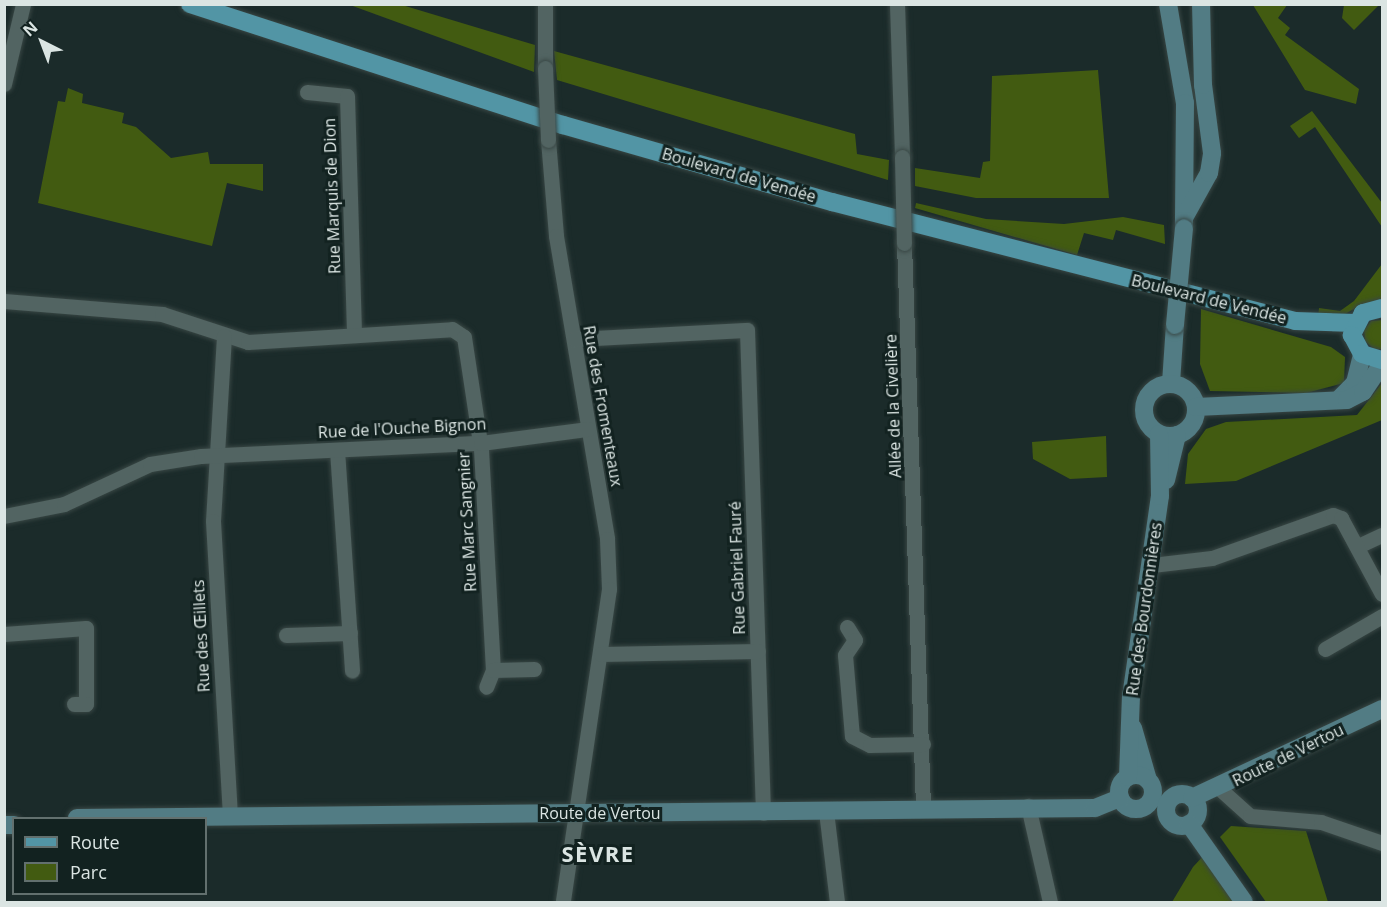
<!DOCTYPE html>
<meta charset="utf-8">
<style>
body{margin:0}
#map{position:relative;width:1387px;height:907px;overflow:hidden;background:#1b2b2a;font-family:"Open Sans",sans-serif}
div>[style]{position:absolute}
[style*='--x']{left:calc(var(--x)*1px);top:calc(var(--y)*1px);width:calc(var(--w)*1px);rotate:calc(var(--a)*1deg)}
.green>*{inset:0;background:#425b11}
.roads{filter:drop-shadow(0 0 2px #384644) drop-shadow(0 0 2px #384644)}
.street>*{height:15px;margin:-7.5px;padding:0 7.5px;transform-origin:7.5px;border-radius:7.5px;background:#526462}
.secondary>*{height:18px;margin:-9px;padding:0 9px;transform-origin:9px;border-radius:9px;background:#527c84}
.secondary>.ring{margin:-9px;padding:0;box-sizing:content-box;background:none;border:18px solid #527c84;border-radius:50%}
.primary>*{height:18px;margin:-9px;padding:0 9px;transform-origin:9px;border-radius:9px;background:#5295a5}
.bridges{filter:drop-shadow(0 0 2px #384644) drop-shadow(0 0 2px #384644)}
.street-bridge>*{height:15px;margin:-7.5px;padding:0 7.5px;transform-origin:7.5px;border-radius:7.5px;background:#526462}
.secondary-bridge>*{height:18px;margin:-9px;padding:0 9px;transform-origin:9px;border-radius:9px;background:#527c84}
span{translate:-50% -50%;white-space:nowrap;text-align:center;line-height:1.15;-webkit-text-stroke:6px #122220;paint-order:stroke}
.street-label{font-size:16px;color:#dbe5e3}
.district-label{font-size:22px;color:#dbe5e3;font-weight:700;letter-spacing:1.5px}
.frame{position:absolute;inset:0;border:6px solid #dbe5e3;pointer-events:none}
.legend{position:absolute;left:12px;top:817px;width:195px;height:78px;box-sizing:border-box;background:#122220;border:2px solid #62706e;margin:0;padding:8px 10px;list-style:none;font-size:18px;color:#dbe5e3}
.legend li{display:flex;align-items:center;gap:12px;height:30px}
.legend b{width:30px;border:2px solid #62706e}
.north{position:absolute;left:12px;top:12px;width:60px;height:60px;-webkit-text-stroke:4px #122220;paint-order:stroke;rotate:318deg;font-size:16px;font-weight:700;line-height:24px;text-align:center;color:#dbe5e3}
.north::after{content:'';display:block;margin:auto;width:21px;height:27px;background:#dbe5e3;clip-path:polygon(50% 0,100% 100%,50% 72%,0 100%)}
</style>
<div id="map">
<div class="green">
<div style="clip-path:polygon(350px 5px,402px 5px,535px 45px,534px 72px)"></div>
<div style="clip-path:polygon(1253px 5px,1287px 5px,1278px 18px,1290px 28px,1285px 35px,1359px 89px,1356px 104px,1305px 90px)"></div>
<div style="clip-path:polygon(1344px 5px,1344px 4px,1379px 5px,1354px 30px,1342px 18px)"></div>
<div style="clip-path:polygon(554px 51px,855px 134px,857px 154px,889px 160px,888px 180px,557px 80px)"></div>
<div style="clip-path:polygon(1098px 70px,1109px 198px,976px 198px,915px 186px,915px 168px,980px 178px,983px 162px,990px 161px,992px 76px)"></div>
<div style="clip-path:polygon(68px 88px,83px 94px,82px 103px,124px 113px,122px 123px,136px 127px,171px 158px,208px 152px,210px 164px,263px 164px,263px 191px,227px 183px,212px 246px,38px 203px,58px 101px,65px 102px)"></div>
<div style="clip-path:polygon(1312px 111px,1382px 203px,1382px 227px,1315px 127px,1299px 138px,1290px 126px)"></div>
<div style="clip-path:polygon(916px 203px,986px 219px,1064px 224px,1123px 217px,1164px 225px,1165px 244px,1116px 230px,1113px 240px,1084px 233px,1077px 255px,915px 208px)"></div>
<div style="clip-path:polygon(1382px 264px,1382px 302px,1359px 306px,1340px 317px,1318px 317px,1319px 308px,1340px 311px,1354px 301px)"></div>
<div style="clip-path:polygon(1201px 309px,1331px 347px,1345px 357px,1344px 383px,1306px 393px,1210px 391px,1200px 364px)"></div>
<div style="clip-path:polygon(1382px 320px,1382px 349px,1374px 349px,1365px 341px,1364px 330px,1371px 321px)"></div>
<div style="clip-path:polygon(1382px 383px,1382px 420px,1236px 481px,1185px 484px,1188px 454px,1206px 429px,1226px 422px,1357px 415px)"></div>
<div style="clip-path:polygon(1106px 436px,1107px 477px,1070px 479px,1033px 459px,1032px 442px)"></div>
<div style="clip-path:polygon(1231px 826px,1306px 831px,1328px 902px,1266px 902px,1220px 837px)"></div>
<div style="clip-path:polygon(1204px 855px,1234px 902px,1172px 902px,1193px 867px)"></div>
</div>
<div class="roads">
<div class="street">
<div style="--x:897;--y:4;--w:153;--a:88.1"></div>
<div style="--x:545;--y:68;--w:64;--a:-90"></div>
<div style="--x:4;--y:84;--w:82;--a:-76.6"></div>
<div style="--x:307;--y:92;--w:40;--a:5.7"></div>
<div style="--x:347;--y:96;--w:239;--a:88.3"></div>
<div style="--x:548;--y:140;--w:96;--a:85.2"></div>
<div style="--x:556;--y:236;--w:307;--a:80.4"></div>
<div style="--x:607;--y:539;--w:50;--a:87.7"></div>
<div style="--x:609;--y:589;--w:316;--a:98.4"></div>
<div style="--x:904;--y:243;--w:564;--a:88.07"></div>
<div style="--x:4;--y:301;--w:159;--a:4.7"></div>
<div style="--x:162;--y:314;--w:90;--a:18"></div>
<div style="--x:248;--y:342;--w:204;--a:-3.6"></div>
<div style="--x:452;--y:329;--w:14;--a:34"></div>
<div style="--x:464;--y:337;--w:113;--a:81.4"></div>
<div style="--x:481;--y:449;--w:221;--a:86.9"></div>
<div style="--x:493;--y:670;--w:18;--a:112"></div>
<div style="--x:224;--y:336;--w:185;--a:93.4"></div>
<div style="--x:213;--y:521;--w:293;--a:86.7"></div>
<div style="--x:574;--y:339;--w:173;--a:-3"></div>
<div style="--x:747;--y:330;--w:483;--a:88.1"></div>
<div style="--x:337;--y:450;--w:221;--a:86.1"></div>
<div style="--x:4;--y:516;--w:61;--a:-11.3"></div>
<div style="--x:64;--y:504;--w:95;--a:-24.9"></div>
<div style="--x:150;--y:464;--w:52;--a:-8.9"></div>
<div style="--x:201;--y:456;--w:280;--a:-2.7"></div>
<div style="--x:481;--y:443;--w:108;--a:-7.5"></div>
<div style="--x:1358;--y:546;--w:26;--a:-25"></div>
<div style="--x:1152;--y:565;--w:60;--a:-6.7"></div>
<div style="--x:1212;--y:558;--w:128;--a:-19.6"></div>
<div style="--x:1333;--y:515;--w:9;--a:21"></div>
<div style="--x:1341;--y:518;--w:86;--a:61.7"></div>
<div style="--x:847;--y:627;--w:15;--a:58"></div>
<div style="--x:855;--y:640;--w:18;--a:124"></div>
<div style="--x:845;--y:655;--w:81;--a:85.1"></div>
<div style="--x:852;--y:736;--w:20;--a:27"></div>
<div style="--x:870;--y:745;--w:53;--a:-1.1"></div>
<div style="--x:4;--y:634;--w:82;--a:-4.2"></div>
<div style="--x:86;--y:628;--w:76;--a:90"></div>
<div style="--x:86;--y:704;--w:12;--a:180"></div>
<div style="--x:286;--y:635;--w:64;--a:-1.8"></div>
<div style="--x:1325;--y:649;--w:66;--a:-30.1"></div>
<div style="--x:601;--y:654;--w:157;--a:-1.1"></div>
<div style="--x:493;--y:670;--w:41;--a:-1.4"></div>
<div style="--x:1220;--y:789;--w:40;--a:42"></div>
<div style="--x:1250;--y:816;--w:71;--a:4.8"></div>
<div style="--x:1321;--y:822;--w:65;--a:19"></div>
<div style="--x:1028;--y:806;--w:98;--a:77.1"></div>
<div style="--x:826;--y:811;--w:92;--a:83.1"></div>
</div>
<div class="secondary">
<div style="--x:1168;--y:4;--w:100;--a:80.3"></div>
<div style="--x:1185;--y:103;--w:125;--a:90.5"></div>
<div style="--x:1185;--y:216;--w:49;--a:-60.8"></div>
<div style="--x:1209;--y:173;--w:20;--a:-81"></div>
<div style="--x:1212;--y:153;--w:69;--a:-97.5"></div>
<div style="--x:1203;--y:85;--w:81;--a:-91.4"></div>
<div style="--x:1171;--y:383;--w:58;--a:-86.1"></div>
<div class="ring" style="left:1144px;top:384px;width:34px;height:34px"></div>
<div style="--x:1339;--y:399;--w:23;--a:-45"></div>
<div style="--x:1355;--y:383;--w:30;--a:-76"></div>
<div style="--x:1196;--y:407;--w:151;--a:-2.7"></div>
<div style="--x:1347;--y:400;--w:18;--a:-27"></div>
<div style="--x:1363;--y:392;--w:34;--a:-56"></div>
<div style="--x:1166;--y:480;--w:46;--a:-76.3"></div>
<div style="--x:1133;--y:728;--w:54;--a:73.9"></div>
<div class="ring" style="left:1119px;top:775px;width:16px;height:16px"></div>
<div style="--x:1128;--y:777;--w:80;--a:-87.9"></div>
<div style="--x:1131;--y:697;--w:203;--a:-81.8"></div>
<div style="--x:1160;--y:496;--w:62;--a:-90.9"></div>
<div class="ring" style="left:1166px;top:794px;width:14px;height:14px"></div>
<div style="--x:1192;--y:798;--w:210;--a:-25.1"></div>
<div style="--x:77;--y:818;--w:1018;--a:-0.56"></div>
<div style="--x:1095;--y:808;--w:27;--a:-22"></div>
<div style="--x:1189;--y:824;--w:95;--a:54.8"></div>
<div style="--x:4;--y:825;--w:10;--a:0"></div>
</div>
<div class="primary">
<div style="--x:190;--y:4;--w:392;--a:18"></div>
<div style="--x:563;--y:125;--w:280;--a:16"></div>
<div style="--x:832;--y:202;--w:478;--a:14.4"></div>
<div style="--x:1295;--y:321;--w:60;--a:1.9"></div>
<div style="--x:1382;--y:308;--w:20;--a:165"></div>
<div style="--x:1363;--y:313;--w:25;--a:117"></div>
<div style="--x:1352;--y:335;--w:21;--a:62"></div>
<div style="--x:1362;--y:354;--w:21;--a:17"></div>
</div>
</div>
<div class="bridges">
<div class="street-bridge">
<div style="--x:545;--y:68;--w:72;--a:87.6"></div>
<div style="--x:902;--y:157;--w:86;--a:88.7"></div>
</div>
<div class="secondary-bridge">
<div style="--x:1175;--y:325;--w:97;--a:-84.7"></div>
</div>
</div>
<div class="street-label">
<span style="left:739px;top:175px;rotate:16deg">Boulevard de Vendée</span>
<span style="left:332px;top:196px;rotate:-92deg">Rue Marquis de Dion</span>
<span style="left:1209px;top:299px;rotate:14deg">Boulevard de Vendée</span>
<span style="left:603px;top:406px;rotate:80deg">Rue des Fromenteaux</span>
<span style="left:893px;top:406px;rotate:-92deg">Allée de la Civelière</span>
<span style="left:402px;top:428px;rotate:-3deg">Rue de l'Ouche Bignon</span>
<span style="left:467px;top:522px;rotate:-93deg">Rue Marc Sangnier</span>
<span style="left:737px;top:568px;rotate:-92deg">Rue Gabriel Fauré</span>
<span style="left:1144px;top:609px;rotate:-82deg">Rue des Bourdonnières</span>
<span style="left:201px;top:636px;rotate:-93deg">Rue des Œillets</span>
<span style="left:1288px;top:755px;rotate:-26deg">Route de Vertou</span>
<span style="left:600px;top:813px">Route de Vertou</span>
</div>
<div class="district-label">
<span style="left:598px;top:854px">SÈVRE</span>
</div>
<div class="frame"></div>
<ul class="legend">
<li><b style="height:8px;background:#5295a5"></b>Route</li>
<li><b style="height:16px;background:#425b11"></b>Parc</li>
</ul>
<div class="north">N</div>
</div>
